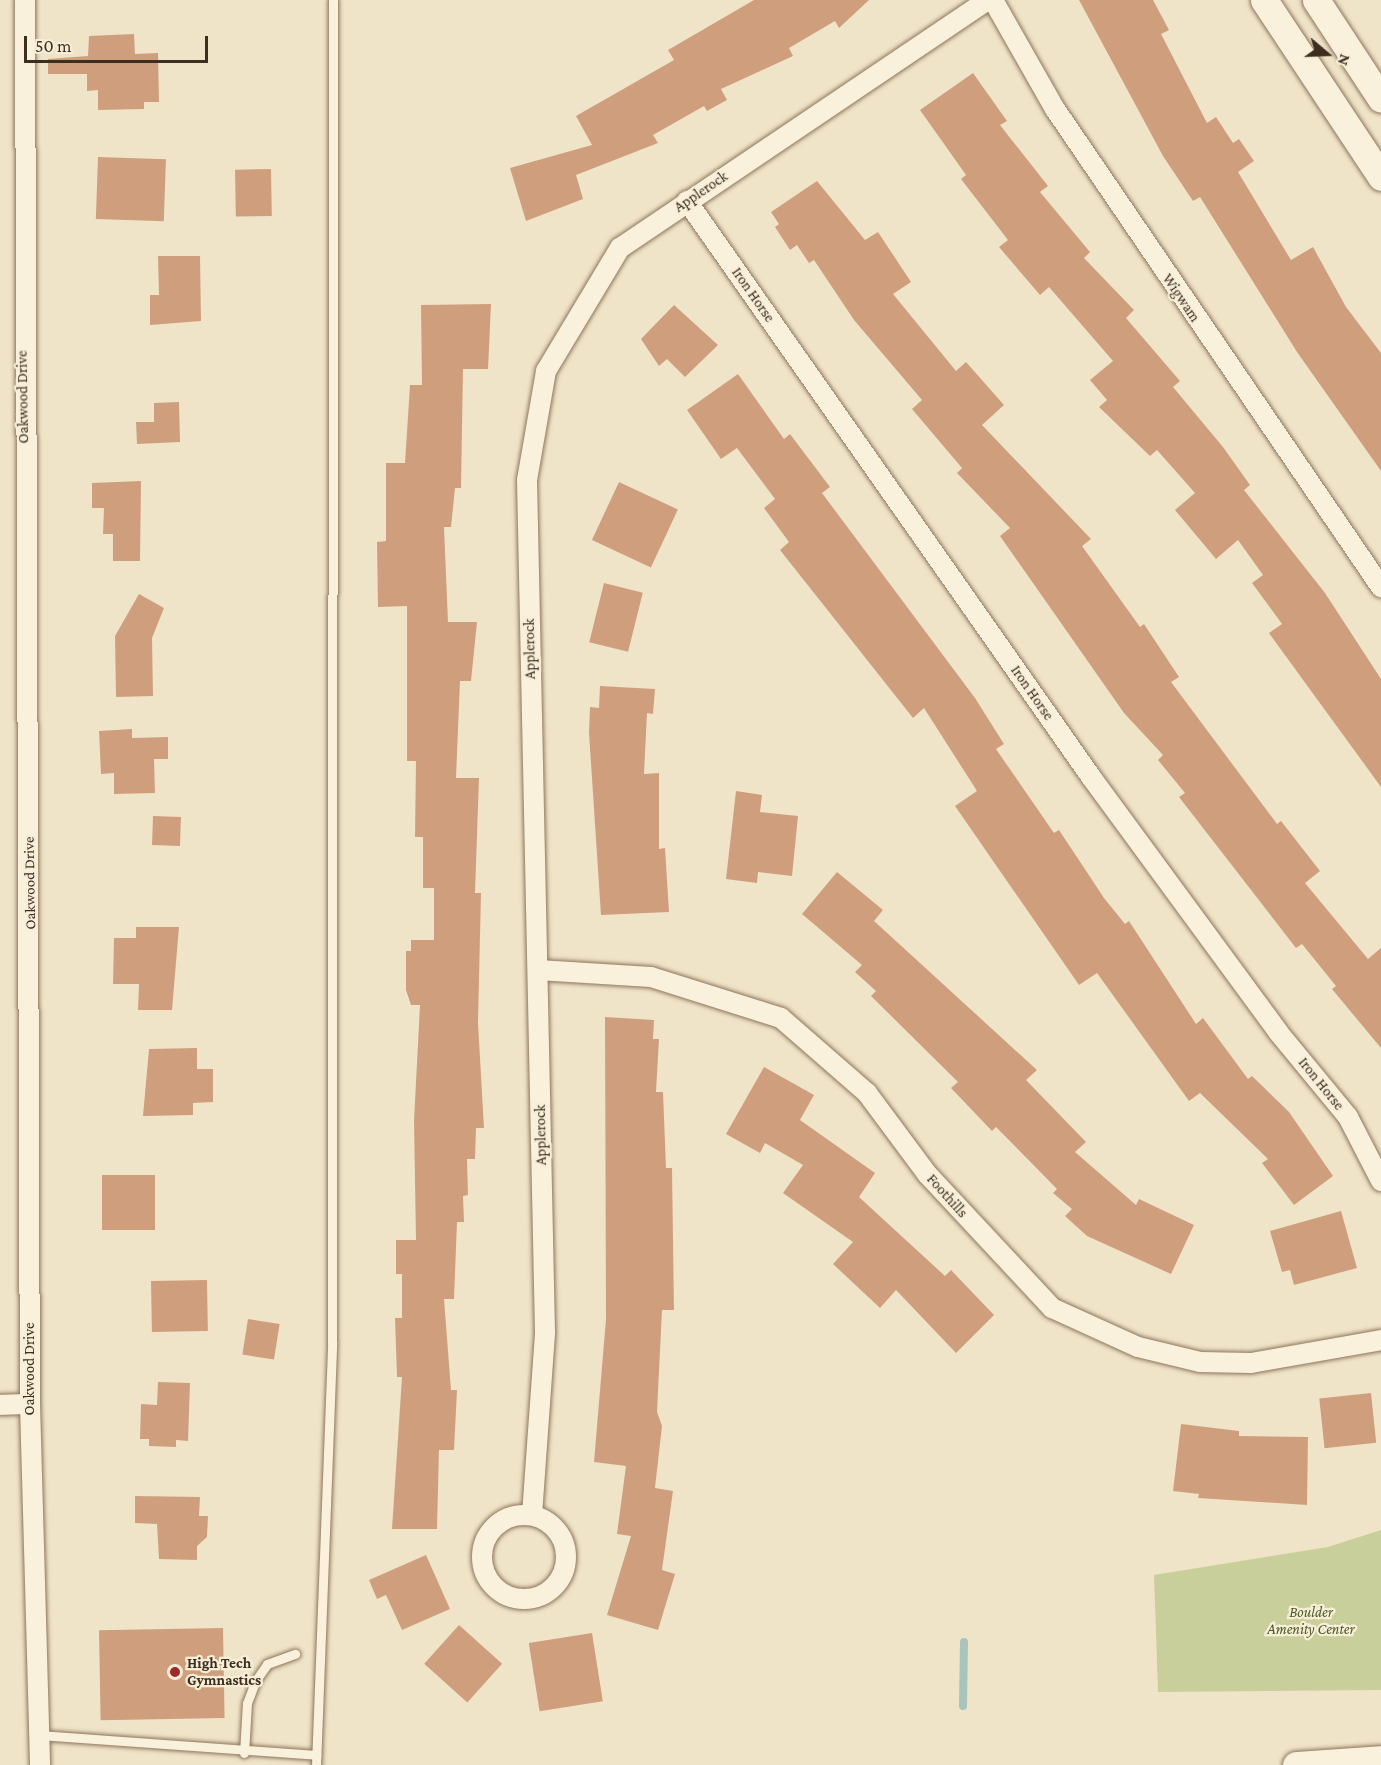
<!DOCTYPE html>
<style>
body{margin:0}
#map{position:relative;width:1381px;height:1765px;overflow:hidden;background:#f0e4c8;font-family:"Crimson Pro",serif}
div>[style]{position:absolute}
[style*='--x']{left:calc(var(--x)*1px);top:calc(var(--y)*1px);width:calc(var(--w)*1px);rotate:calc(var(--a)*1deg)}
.green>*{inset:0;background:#c9cf9b}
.stream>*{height:8px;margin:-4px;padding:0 4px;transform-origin:4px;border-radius:4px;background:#a9c4bc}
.building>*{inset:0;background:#cf9f7d;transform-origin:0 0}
.roads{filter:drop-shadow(0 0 2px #8d765c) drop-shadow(0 0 2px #8d765c)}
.service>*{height:9px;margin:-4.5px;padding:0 4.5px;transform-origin:4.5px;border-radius:4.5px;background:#faf1dc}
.minor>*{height:20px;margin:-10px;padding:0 10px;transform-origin:10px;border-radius:10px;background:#faf1dc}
.minor>.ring{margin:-10px;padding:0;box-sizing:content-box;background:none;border:20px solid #faf1dc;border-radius:50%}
.secondary>*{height:27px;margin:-13.5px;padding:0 13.5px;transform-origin:13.5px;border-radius:13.5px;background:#faf1dc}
.dots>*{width:16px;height:16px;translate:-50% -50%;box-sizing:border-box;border:3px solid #f7eed8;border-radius:50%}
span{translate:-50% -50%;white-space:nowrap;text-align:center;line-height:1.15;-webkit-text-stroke:4.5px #f7eed8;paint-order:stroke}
.street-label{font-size:15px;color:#3d2e20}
.park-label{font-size:15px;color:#4d5a26;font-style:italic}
.poi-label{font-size:15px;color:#3d2e20;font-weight:700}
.left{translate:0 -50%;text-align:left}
.north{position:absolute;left:1297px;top:24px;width:60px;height:60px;-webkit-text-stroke:4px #f7eed8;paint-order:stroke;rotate:109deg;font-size:16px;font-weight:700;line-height:24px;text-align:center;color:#3d2e20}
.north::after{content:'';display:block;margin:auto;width:21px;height:27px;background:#3d2e20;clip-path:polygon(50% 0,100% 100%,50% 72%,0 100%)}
.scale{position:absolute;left:24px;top:36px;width:184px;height:27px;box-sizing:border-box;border:3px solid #3d2e20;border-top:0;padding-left:8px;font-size:18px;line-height:21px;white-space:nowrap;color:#3d2e20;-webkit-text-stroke:4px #f7eed8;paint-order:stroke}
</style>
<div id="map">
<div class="green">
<div style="clip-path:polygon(1381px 1530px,1381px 1690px,1158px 1692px,1154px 1575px,1328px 1547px)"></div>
</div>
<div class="stream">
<div style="--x:963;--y:1706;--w:64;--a:-89.1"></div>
</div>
<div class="building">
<div style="clip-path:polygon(754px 0,869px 0,839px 28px,835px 21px,789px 48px,793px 56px,721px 89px,727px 100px,707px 111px,704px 106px,653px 135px,658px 143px,576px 175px,583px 199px,526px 221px,510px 168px,592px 145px,576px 116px,674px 60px,668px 50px)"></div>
<div style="clip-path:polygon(1079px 0,1153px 0,1169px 30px,1161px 34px,1207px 123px,1216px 117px,1233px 143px,1239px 139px,1254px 161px,1238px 172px,1291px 260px,1313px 247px,1346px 307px,1381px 353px,1381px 471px,1297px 352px,1200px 197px,1193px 201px,1163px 156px)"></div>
<div style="clip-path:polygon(134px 34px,135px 54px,158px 53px,159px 102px,144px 102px,144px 109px,98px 110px,98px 90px,87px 91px,87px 74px,48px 74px,48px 59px,88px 56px,89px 36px)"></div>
<div style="clip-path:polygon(973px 73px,1007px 121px,1000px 125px,1048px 186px,1040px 192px,1090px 252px,1084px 258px,1134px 310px,1126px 318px,1180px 381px,1173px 387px,1223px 447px,1250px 485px,1244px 490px,1325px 593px,1381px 679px,1381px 787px,1269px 633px,1282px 624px,1252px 583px,1263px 575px,1238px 540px,1216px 559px,1175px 510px,1195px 493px,1157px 450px,1150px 456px,1099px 407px,1107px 400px,1090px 380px,1113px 361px,1049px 287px,1040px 295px,999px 247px,1008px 240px,961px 179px,966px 175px,920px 110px)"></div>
<div style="left:98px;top:157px;width:68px;height:62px;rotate:2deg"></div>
<div style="left:271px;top:169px;width:47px;height:36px;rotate:89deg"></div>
<div style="clip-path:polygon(817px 181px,865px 240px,878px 232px,911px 282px,893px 294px,956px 371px,966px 362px,1004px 405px,982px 425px,1091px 539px,1082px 546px,1140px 627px,1144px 624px,1179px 677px,1171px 682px,1277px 824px,1281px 821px,1320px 871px,1305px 883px,1368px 959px,1381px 948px,1381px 1048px,1332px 989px,1336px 986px,1302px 944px,1296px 948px,1179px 797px,1185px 793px,1158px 760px,1163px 755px,1124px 713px,1000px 536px,1010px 528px,957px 473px,962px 468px,912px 409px,922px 400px,854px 320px,814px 260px,809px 263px,797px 245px,790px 250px,775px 227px,779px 224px,771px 212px)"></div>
<div style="clip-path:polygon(158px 256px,200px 256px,201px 321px,150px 325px,150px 295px,159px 295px)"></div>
<div style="clip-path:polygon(491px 304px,488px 369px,463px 369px,461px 488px,455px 488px,451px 527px,444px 527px,448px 622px,477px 622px,471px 681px,460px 681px,456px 778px,479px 778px,475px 893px,481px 893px,478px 1023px,484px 1128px,476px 1128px,475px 1159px,467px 1159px,468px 1195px,463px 1196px,464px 1222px,457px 1222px,454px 1299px,444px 1299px,451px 1390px,457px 1390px,454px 1450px,439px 1450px,437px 1529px,392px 1529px,402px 1377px,397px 1377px,395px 1318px,402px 1318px,402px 1274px,396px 1274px,396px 1240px,416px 1240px,414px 1121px,420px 1005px,411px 1005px,406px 990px,406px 951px,411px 951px,411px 940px,434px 940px,434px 888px,423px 888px,423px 837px,415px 837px,416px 761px,407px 761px,407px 606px,378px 607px,377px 542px,386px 541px,386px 463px,405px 463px,410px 385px,422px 385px,421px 305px)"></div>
<div style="clip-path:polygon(674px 305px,718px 345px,685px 377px,667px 359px,659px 366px,641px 339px)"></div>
<div style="clip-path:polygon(738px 374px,784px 439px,790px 434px,830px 487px,822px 493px,975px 698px,1004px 744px,996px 749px,1054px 833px,1059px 830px,1104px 898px,1125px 924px,1129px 921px,1196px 1024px,1203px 1018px,1248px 1079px,1252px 1076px,1289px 1112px,1333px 1176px,1294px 1205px,1262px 1163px,1268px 1159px,1200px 1093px,1189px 1101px,1097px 973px,1079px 985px,955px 806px,977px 791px,924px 708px,913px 718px,780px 550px,789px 542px,764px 508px,775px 499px,737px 448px,721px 459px,687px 410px)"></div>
<div style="clip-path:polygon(179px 402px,180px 442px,137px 444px,136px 422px,154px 422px,154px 403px)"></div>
<div style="clip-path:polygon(141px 481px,140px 561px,113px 561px,113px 534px,103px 534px,104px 508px,92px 508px,92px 483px)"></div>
<div style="left:619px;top:482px;width:65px;height:64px;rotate:25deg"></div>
<div style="left:604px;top:583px;width:40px;height:61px;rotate:14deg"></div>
<div style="clip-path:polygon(139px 594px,164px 608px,152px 638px,153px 696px,116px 697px,115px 636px)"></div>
<div style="clip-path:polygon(600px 686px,655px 689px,653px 714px,647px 713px,644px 774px,659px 773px,659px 849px,665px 848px,669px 912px,601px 915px,589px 733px,590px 707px,599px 708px)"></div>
<div style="clip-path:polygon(132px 729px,132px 738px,168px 737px,168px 759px,154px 759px,155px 793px,114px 794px,114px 773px,101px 774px,99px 731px)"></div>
<div style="clip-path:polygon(736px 791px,762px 795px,760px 812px,798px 816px,792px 876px,758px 872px,757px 883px,726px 879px)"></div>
<div style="left:153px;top:816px;width:28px;height:29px;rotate:2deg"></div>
<div style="clip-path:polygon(837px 872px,883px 910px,874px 921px,1037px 1070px,1026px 1080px,1086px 1142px,1075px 1152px,1136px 1205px,1139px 1199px,1194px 1225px,1171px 1274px,1087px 1236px,1065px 1216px,1072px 1209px,1053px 1193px,1057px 1189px,996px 1127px,992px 1131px,951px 1088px,958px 1082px,871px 996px,876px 991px,855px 972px,862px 965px,802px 914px)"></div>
<div style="clip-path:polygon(136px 927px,179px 927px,172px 1010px,138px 1010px,139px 984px,113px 984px,114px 938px,136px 938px)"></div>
<div style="clip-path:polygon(605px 1017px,654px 1020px,653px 1039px,659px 1039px,656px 1092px,663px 1092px,666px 1168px,672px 1168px,674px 1310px,662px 1310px,657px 1412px,662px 1426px,655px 1488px,673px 1491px,662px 1570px,675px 1574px,658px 1630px,607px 1615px,631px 1536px,617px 1534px,626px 1466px,594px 1462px,606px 1319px)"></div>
<div style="clip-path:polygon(197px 1048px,197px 1069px,213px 1069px,213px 1102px,193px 1103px,193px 1115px,143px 1116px,149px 1049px)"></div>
<div style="clip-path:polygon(764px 1067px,814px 1095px,800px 1120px,875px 1173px,859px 1197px,945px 1276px,951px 1270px,994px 1315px,956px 1353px,896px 1290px,880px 1308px,833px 1264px,853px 1242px,783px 1193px,803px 1165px,765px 1143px,760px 1153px,726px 1134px)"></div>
<div style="left:102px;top:1175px;width:53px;height:55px"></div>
<div style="clip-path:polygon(1341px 1211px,1357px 1268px,1294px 1285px,1290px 1270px,1282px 1272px,1270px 1231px)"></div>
<div style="left:207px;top:1280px;width:51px;height:56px;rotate:89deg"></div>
<div style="left:248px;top:1319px;width:32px;height:36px;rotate:9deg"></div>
<div style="clip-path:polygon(158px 1382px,190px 1383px,188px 1441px,176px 1440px,176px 1447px,149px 1446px,149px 1439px,140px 1439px,141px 1404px,157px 1405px)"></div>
<div style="left:1371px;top:1393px;width:50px;height:52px;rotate:84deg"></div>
<div style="clip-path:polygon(1181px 1424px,1239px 1431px,1239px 1436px,1308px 1437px,1307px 1505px,1198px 1498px,1199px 1494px,1173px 1491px)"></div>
<div style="clip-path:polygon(135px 1496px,200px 1497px,199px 1516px,208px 1516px,207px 1537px,197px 1546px,197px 1560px,159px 1559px,157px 1524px,135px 1523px)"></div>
<div style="clip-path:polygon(426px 1555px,450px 1609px,402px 1630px,386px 1595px,377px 1599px,369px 1580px)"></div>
<div style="left:459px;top:1625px;width:58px;height:52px;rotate:42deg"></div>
<div style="left:223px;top:1628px;width:90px;height:124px;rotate:89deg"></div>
<div style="left:592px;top:1633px;width:69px;height:64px;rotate:81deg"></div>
</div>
<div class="roads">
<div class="service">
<div style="--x:39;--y:1735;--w:278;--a:4.1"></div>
<div style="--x:244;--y:1753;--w:50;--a:-86.6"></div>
<div style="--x:247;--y:1703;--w:25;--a:-69"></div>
<div style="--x:256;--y:1680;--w:19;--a:-55"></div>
<div style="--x:267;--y:1664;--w:30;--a:-20"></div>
<div style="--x:316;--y:1765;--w:422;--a:-87.8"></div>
<div style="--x:332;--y:1343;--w:1343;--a:-89.96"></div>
</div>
<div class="minor">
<div style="--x:25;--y:0;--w:1404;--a:89.8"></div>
<div style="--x:30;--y:1404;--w:361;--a:88.4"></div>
<div style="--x:993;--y:0;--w:125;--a:60.4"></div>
<div style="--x:1055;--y:109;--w:579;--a:55.71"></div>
<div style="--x:687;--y:201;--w:704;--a:54.95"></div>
<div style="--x:1091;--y:777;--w:316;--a:53.7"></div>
<div style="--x:1278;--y:1032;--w:110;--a:50.5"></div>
<div style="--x:1348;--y:1117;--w:72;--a:62.7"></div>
<div style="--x:538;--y:970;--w:113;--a:3.5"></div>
<div style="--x:651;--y:977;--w:136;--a:17.5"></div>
<div style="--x:781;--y:1018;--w:114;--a:41.1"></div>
<div style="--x:867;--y:1093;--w:102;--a:53.4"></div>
<div style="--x:928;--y:1175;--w:182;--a:47"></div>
<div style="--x:1052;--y:1308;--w:94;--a:24.4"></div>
<div style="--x:1138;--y:1347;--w:64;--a:13.6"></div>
<div style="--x:1200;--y:1362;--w:51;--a:1.1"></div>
<div style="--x:1251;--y:1363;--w:132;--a:-10"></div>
<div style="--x:0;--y:1405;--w:30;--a:-2"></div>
<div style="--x:532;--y:1515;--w:183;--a:-85.9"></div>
<div style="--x:545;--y:1332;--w:852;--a:-91.21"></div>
<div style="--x:527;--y:480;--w:111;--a:-80.1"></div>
<div style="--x:546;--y:371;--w:144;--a:-59"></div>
<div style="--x:620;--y:248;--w:443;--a:-34"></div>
<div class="ring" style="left:482px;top:1515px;width:64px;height:64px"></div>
</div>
<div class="secondary">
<div style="--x:1264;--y:0;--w:212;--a:56.5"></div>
<div style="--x:1316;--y:0;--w:118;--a:56.7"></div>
<div style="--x:1296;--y:1765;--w:85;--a:-4"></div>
</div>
</div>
<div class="dots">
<div style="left:175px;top:1672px;background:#9e2a2b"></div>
</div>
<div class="street-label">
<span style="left:701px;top:192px;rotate:-34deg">Applerock</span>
<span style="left:753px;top:295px;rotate:55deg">Iron Horse</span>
<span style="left:1181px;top:298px;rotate:56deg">Wigwam</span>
<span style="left:23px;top:397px;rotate:-91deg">Oakwood Drive</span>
<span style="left:530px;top:649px;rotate:-91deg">Applerock</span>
<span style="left:1032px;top:693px;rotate:55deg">Iron Horse</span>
<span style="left:30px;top:883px;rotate:-91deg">Oakwood Drive</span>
<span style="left:1321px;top:1084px;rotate:51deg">Iron Horse</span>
<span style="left:541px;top:1135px;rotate:-91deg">Applerock</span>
<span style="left:947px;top:1196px;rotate:48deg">Foothills</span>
<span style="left:30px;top:1369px;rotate:-90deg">Oakwood Drive</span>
</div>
<div class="park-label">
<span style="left:1311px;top:1621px">Boulder<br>Amenity Center</span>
</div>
<div class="poi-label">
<span class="left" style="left:187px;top:1672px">High Tech<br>Gymnastics</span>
</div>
<div class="north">N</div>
<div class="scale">50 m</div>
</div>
